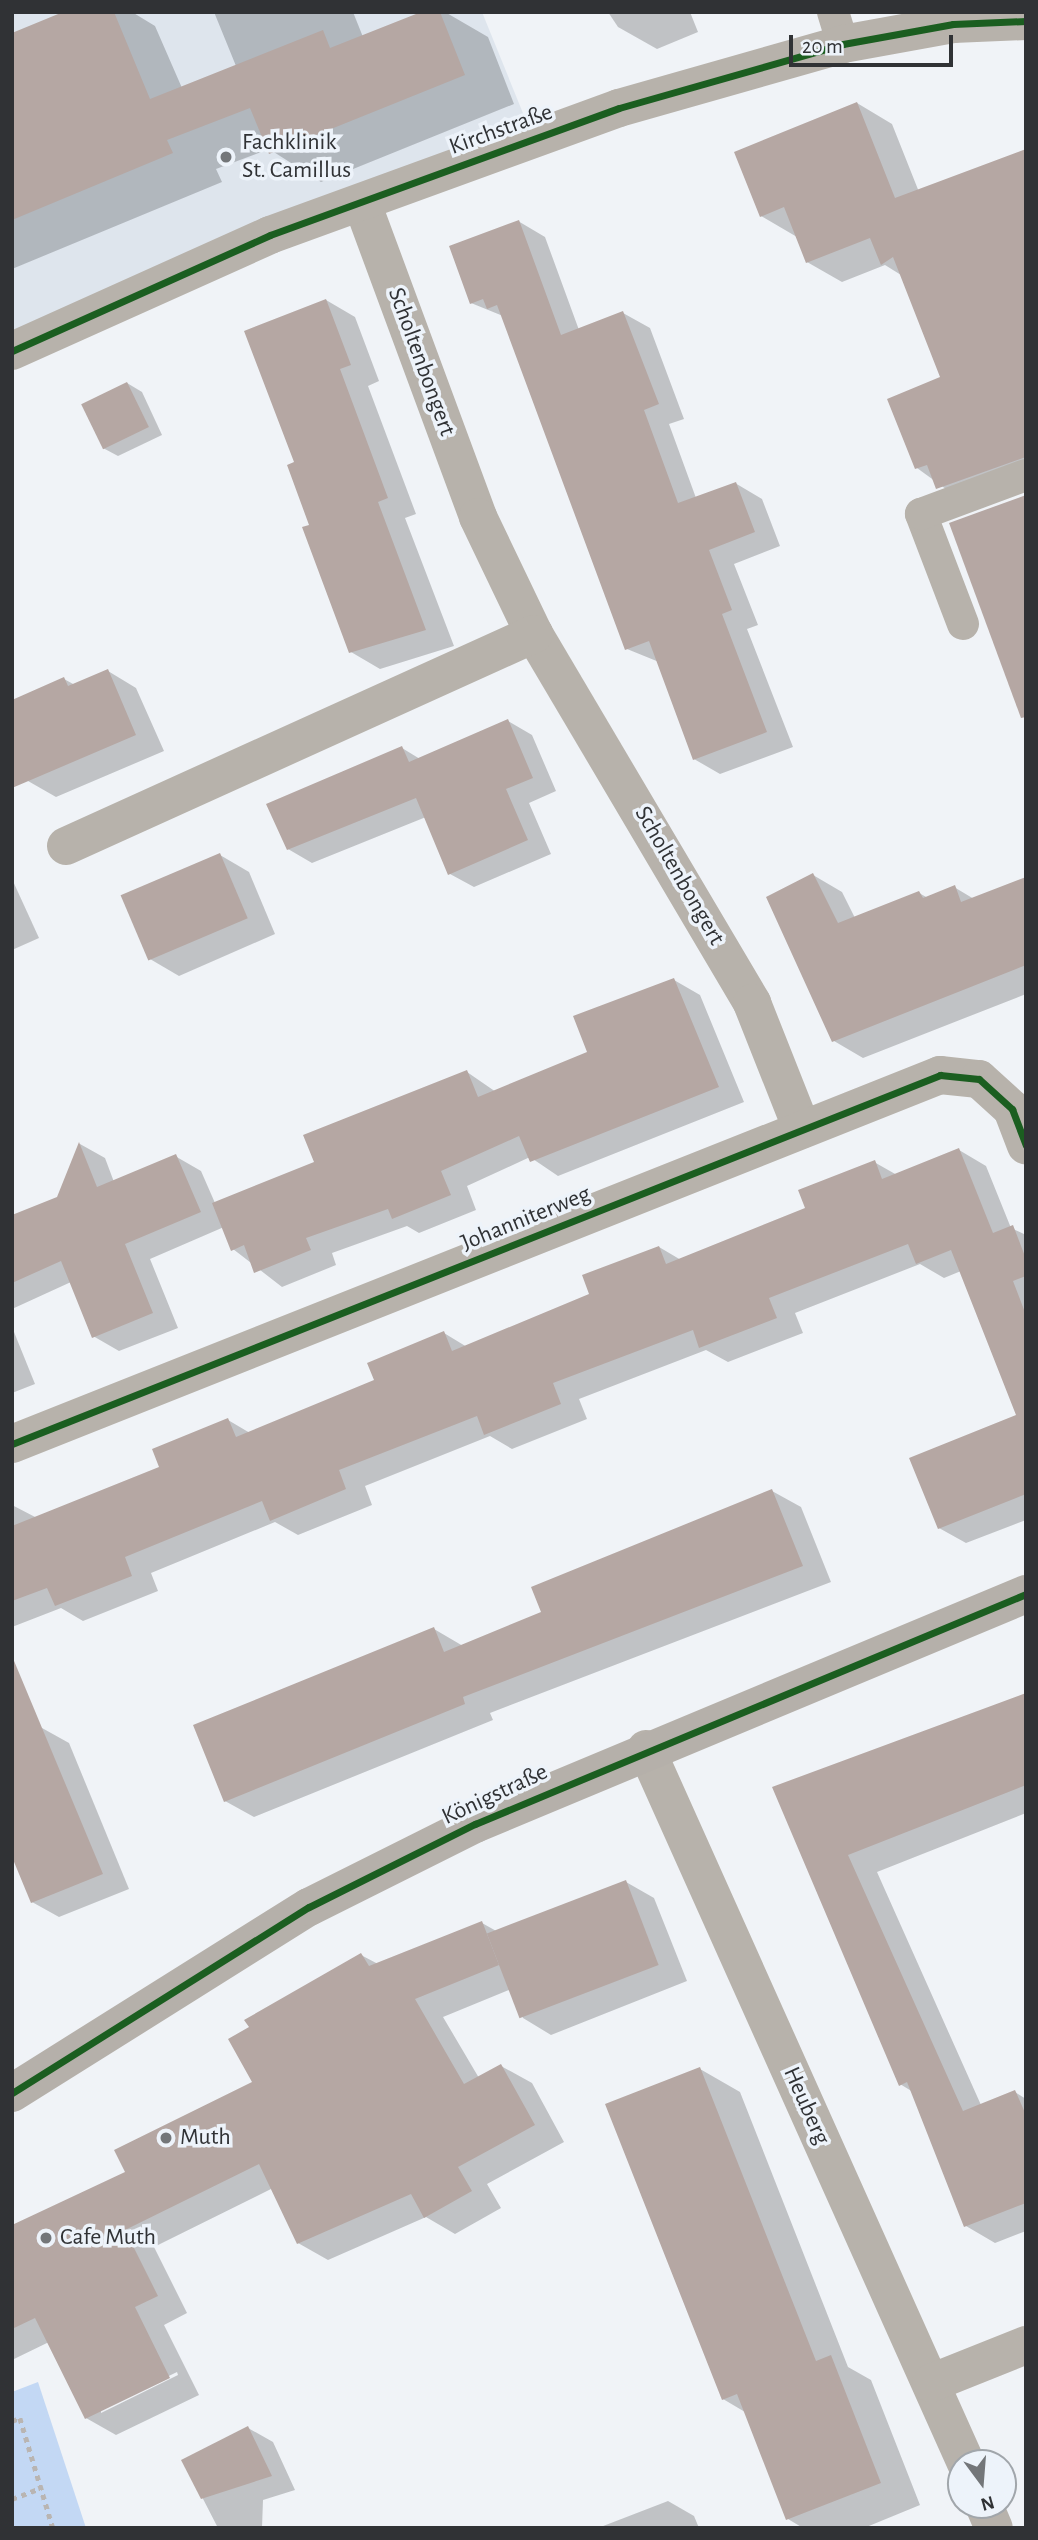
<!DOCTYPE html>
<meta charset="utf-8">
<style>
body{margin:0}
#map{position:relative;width:1038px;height:2540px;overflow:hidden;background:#f0f3f7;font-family:"Alegreya Sans",sans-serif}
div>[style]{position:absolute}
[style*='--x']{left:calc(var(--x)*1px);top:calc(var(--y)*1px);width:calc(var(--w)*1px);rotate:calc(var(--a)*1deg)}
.built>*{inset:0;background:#dee5ed}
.green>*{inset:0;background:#c3d8f4}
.shadow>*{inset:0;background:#0003}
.building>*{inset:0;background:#b5a7a3;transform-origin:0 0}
.path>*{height:4.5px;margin-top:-2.25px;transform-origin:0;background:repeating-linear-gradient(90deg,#b9b5b2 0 5px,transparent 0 10px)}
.lane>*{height:32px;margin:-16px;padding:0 16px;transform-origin:16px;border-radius:16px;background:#b7b2ab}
.street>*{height:38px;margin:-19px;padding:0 19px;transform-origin:19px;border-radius:19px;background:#b7b2ab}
.secondary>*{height:38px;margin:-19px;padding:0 19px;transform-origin:19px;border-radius:19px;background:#b5b0aa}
.cycleway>*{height:7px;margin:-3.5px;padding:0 3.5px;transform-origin:3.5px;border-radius:3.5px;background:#1b5e20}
.dots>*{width:19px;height:19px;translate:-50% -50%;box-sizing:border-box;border:4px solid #edf3fa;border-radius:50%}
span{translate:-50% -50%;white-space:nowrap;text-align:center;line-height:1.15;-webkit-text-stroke:7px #edf3fa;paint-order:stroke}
.street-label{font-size:24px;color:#303235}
.poi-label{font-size:24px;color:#303235}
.left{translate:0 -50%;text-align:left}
.frame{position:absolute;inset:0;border:14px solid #303235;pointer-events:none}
.north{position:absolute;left:947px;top:2449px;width:70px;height:70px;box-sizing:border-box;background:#edf3fa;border:2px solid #a1a6ab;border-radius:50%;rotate:164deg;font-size:19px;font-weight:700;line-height:28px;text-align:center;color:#303235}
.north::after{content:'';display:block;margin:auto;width:24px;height:32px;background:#737679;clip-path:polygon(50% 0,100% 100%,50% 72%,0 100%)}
.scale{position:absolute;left:789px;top:35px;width:164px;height:32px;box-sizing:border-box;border:4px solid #303235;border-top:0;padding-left:9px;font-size:21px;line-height:24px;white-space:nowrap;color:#303235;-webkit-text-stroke:5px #edf3fa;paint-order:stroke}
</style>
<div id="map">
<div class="built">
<div style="clip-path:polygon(12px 12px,482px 12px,527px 123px,12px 341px)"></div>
</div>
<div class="green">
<div style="clip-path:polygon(38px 2382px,86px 2528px,12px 2528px,12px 2392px)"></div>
</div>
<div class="shadow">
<div style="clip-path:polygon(67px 12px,132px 12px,155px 26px,182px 88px,236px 66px,214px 12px,353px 12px,363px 37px,426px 12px,445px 12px,488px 37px,514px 104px,321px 182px,269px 149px,216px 169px,222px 182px,12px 269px,12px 35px)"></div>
<div style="clip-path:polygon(608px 12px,690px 12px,698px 32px,657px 49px,618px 27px)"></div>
<div style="clip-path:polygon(857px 103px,892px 124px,919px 192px,1026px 151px,1026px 489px,972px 508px,917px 468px,942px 378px,901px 275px,885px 265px,842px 282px,807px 262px,797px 237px,761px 216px)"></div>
<div style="clip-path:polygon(518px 221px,545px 237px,579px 330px,623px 313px,650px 328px,684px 419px,669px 424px,696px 498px,735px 483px,762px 499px,780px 546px,734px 564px,758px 625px,747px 629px,793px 747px,720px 774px,694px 759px,659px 662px,627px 649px,503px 316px,471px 303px)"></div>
<div style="clip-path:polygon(326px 300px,355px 317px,379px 381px,368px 386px,416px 514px,405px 518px,454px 646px,380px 669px,351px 652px,297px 463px)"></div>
<div style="clip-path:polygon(127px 383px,142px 392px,162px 435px,118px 456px,103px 448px)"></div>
<div style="clip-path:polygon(108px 671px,136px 688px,164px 751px,56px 797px,28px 781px,64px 679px,75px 685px)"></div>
<div style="clip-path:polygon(508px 721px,532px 735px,556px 791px,529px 803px,551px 854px,474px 887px,450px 874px,426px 817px,312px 863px,288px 849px,402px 748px,420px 759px)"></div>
<div style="clip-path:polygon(220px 855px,249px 872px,275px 934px,179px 976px,150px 959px)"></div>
<div style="clip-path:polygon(813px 875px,842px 892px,855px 918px,919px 893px,928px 898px,954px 887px,974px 899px,1026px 878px,1026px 994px,863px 1058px,834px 1041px)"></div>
<div style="clip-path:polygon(12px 879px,39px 938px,12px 950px)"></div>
<div style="clip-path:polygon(674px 980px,700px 995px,744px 1102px,558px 1176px,530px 1157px,467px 1186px,476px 1210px,419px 1233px,407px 1226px,332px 1253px,336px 1265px,282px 1287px,233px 1249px,224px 1227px,150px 1259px,178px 1328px,119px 1351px,93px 1336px,71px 1282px,12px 1309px,12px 1217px,58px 1198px,80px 1144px,105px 1158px,114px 1182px,175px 1156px,201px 1171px,215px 1203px,316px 1163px,467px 1072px,496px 1092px,590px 1053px)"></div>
<div style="clip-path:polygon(959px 1150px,986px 1166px,1011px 1228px,1026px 1235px,1026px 1520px,966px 1543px,939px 1528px,1018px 1416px,961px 1271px,944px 1278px,920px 1264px,795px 1313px,803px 1333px,728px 1362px,706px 1350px,579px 1399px,587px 1419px,512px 1449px,490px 1436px,365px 1486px,372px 1505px,298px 1535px,275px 1522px,151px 1573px,158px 1591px,83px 1621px,61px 1608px,12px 1627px,12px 1505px,37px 1518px,161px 1468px,228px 1420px,250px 1433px,376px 1381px,444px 1333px,467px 1347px,592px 1295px,659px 1247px,681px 1260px,808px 1209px,874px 1162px,897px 1175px)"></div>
<div style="clip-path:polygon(12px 1327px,35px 1384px,12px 1393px)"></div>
<div style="clip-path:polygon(772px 1491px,801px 1507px,831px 1582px,490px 1713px,493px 1720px,254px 1817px,225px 1801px,434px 1629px,463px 1646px,543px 1613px)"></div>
<div style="clip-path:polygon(1026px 1695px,1026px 1813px,877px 1872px,981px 2105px,1015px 2092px,1026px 2099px,1026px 2231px,995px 2243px,966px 2226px,913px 2092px,900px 2084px,774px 1788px)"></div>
<div style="clip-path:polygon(42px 1728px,69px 1743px,129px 1889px,59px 1917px,32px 1902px,35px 1730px)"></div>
<div style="clip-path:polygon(evenodd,626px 1882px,654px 1898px,687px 1981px,551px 2035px,523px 2018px,511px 1989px,443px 2017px,479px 2078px,501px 2066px,532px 2083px,564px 2142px,487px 2184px,501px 2208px,455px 2234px,426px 2217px,328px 2260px,298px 2243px,273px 2188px,154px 2247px,187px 2313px,164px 2325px,199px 2395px,116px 2435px,86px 2418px,49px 2342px,12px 2360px,12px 2227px,127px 2172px,255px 2083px,361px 1955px,378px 1964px,482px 1923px,498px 1932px,626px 1882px,177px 2372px,178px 2375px,101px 2413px,101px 2409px,177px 2372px)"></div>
<div style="clip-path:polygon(700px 2069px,740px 2092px,848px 2367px,871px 2380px,920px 2505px,864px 2528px,803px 2528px,788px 2519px,745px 2412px,723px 2399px)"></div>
<div style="clip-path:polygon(248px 2428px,273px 2442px,295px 2490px,263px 2500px,262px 2528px,218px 2528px,183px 2460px)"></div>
<div style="clip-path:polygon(668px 2501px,694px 2516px,699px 2528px,598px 2528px)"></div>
</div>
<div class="building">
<div style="clip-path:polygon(63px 12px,114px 12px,150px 99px,323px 30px,330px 48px,421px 12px,440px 12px,465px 75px,269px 154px,250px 108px,167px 140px,173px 153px,12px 220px,12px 33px)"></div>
<div style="clip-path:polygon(857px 102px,895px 198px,1026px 149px,1026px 457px,936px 489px,927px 465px,915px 469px,887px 399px,940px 377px,893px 257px,881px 265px,870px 238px,806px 263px,784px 207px,760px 217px,734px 152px)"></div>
<div style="clip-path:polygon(519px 220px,561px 335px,623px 311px,659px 404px,644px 410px,678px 503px,736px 482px,755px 532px,709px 550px,732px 610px,722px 614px,767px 732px,693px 760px,649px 641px,625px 650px,497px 305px,487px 309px,483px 299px,470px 304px,449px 246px)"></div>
<div style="clip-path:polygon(326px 299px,351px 365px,340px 369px,388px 498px,378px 502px,426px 630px,349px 653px,302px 527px,309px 525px,287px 465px,294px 462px,244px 331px)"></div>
<div style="left:127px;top:382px;width:50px;height:51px;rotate:64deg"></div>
<div style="clip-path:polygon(1026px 495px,1026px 717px,1021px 718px,949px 523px)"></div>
<div style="clip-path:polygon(108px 669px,136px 735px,12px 788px,12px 700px,64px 677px,68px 686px)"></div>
<div style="clip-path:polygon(508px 719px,533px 778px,506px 789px,528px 840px,448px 875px,416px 798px,287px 850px,266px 804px,402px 746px,409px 762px)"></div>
<div style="left:220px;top:853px;width:71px;height:108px;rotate:67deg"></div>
<div style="clip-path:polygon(813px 873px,838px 923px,919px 891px,923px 898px,955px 885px,961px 902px,1026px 877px,1026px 965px,832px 1042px,766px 897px)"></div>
<div style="clip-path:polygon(674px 978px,719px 1087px,530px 1162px,519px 1136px,441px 1171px,451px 1195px,392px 1219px,388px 1209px,306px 1238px,311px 1250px,254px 1273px,244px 1245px,231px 1251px,212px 1203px,314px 1162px,303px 1135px,467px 1070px,478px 1097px,587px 1052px,573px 1016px)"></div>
<div style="clip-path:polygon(79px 1142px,97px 1187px,176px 1154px,201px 1212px,125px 1244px,153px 1313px,92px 1338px,61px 1261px,12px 1283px,12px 1215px,57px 1197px)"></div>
<div style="clip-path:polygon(959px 1148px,993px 1233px,1013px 1225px,1026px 1259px,1026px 1276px,1013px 1281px,1026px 1315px,1026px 1494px,938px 1529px,909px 1458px,1016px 1415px,951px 1250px,916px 1264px,908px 1244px,769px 1298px,777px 1318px,699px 1348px,693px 1330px,553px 1383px,561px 1404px,484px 1435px,477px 1416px,339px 1470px,346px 1489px,270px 1521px,262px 1501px,125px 1557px,132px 1576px,55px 1606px,47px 1588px,12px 1601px,12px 1526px,159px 1467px,152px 1449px,228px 1418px,236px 1437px,374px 1380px,367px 1363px,444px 1331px,452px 1351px,589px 1294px,582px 1275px,659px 1246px,666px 1264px,805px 1208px,798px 1190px,875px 1160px,882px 1179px)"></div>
<div style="clip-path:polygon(772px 1489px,803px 1566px,463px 1697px,465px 1704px,224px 1802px,193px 1725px,434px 1627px,444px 1652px,541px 1612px,531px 1587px)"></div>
<div style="clip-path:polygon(12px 1656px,103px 1874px,31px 1903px,12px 1857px)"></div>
<div style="clip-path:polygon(1026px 1693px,1026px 1785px,848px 1855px,963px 2111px,1015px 2090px,1026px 2115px,1026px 2203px,964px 2227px,907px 2082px,899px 2086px,772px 1787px)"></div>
<div style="left:626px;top:1880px;width:91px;height:149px;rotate:69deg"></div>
<div style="clip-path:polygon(482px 1921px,499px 1965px,415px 1999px,464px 2084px,501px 2064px,535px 2125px,458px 2167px,472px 2191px,424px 2218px,411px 2194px,297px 2244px,259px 2164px,125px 2230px,158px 2296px,135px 2307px,170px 2378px,85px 2419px,35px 2318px,12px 2329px,12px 2225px,125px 2172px,114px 2150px,252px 2082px,228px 2039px,249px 2027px,244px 2020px,361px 1953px,369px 1966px)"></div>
<div style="clip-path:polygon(700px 2067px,816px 2361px,831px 2355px,881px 2483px,786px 2520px,737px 2394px,722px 2400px,605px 2104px)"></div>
<div style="clip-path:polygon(248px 2426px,272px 2476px,201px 2499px,181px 2460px)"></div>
</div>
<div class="path">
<div style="--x:12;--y:2421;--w:9;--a:-21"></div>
<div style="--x:20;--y:2418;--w:115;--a:73.3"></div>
<div style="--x:12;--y:2499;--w:31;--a:-21"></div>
</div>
<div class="lane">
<div style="--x:833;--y:12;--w:34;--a:73"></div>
<div style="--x:963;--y:624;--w:118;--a:-110.9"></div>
<div style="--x:921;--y:514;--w:112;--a:-20.4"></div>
</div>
<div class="street">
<div style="--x:362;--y:203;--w:335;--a:69.7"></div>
<div style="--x:478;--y:517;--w:130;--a:64.4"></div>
<div style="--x:534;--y:634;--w:429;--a:59.4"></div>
<div style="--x:752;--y:1003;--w:136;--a:68.4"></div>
<div style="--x:12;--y:351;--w:283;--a:-24.2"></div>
<div style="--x:270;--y:235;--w:371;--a:-20"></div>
<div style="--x:619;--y:108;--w:233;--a:-15.9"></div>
<div style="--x:843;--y:44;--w:112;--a:-10.3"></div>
<div style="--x:953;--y:24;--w:73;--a:-2.4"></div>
<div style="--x:66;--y:846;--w:514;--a:-24.37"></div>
<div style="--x:12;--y:1444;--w:999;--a:-21.68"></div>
<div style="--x:940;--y:1075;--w:39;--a:6"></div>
<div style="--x:979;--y:1079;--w:45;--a:42.3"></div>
<div style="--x:1012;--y:1109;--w:39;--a:69"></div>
<div style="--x:646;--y:1749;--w:782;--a:65.86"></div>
<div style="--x:931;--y:2383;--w:102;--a:-21.8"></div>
<div style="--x:984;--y:2505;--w:25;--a:67"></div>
</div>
<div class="secondary">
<div style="--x:12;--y:2093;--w:350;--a:-32.1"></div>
<div style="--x:309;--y:1907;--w:186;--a:-26.6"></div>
<div style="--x:475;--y:1824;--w:597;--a:-22.66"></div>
</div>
<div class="cycleway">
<div style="--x:12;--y:351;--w:283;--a:-24.2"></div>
<div style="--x:270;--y:235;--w:371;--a:-20"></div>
<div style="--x:619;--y:108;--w:233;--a:-15.9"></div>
<div style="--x:843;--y:44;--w:112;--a:-10.3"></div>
<div style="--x:953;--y:24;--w:73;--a:-2.4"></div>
<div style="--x:12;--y:1444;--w:999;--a:-21.68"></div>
<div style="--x:940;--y:1075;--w:39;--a:6"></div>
<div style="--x:979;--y:1079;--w:45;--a:42.3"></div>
<div style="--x:1012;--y:1109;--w:39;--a:69"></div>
<div style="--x:12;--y:2093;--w:350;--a:-32.1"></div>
<div style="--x:309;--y:1907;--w:186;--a:-26.6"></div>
<div style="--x:475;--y:1824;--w:597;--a:-22.66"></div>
</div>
<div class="dots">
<div style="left:226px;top:157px;background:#737679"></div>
<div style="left:166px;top:2138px;background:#737679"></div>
<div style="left:46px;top:2238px;background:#737679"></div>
</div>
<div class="street-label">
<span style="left:501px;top:130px;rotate:-20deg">Kirchstraße</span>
<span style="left:421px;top:362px;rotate:70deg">Scholtenbongert</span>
<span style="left:679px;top:876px;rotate:60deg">Scholtenbongert</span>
<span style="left:526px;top:1219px;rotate:-22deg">Johanniterweg</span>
<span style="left:495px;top:1795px;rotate:-25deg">Königstraße</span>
<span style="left:806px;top:2106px;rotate:66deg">Heuberg</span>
</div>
<div class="poi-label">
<span class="left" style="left:242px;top:157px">Fachklinik<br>St. Camillus</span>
<span class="left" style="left:180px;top:2138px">Muth</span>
<span class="left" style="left:60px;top:2238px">Cafe Muth</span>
</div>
<div class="frame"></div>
<div class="north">N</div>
<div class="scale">20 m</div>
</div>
